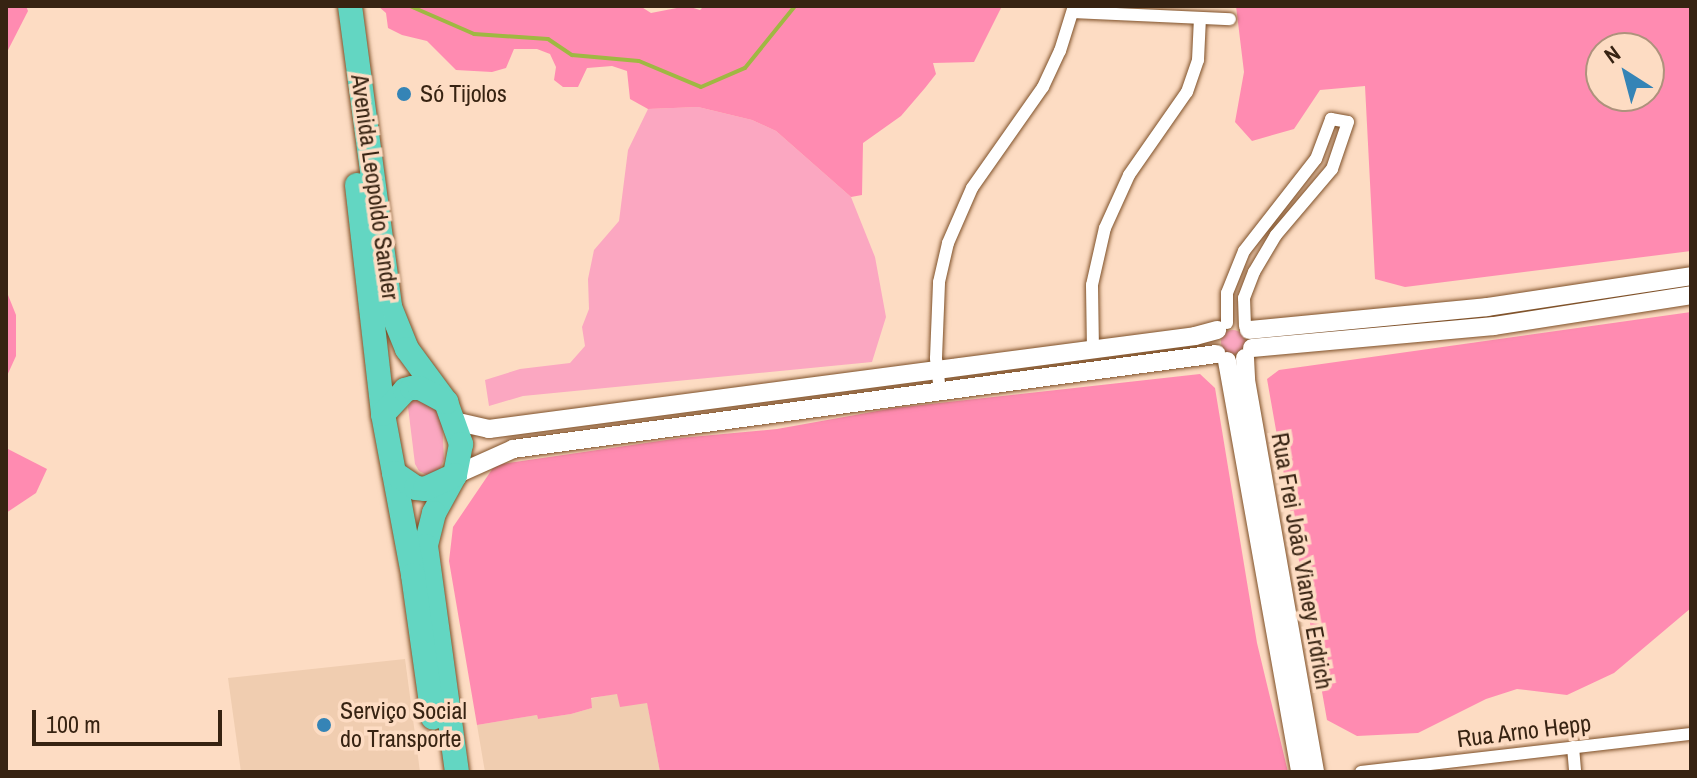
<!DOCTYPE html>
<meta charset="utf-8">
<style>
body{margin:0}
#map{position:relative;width:1697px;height:778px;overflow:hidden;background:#fddcc3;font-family:"Archivo Narrow",sans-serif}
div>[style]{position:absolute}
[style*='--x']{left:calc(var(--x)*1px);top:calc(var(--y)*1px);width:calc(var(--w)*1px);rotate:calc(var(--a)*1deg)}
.built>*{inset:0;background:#f0cdb0}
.green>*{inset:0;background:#fba7c1}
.round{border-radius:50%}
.forest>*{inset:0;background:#ff8bb1}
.stream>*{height:4px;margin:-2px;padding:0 2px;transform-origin:2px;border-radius:2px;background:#9fb842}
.roads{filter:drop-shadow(0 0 2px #7e5028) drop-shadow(0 0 2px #7e5028)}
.street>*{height:12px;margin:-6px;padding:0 6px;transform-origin:6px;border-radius:6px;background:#fff}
.secondary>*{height:18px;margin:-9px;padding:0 9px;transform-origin:9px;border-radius:9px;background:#fff}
.highway>*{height:24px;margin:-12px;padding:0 12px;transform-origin:12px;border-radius:12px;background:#63d6c2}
.dots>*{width:22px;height:22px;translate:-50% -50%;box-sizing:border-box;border:4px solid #fddcc3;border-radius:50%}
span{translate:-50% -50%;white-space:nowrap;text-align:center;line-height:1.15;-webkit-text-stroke:7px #fddcc3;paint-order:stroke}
.poi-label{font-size:24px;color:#372312}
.left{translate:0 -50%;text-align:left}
.street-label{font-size:24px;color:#372312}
.frame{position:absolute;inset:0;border:8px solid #372312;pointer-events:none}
.north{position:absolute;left:1585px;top:32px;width:80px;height:80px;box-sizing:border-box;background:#fddcc3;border:2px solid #ae927c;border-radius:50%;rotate:324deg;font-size:22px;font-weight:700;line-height:32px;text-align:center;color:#372312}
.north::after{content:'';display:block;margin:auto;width:28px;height:36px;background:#3584b6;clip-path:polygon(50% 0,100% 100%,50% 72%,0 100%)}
.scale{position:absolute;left:32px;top:710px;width:190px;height:36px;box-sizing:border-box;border:4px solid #372312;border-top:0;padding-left:10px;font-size:24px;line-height:28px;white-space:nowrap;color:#372312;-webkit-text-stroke:6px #fddcc3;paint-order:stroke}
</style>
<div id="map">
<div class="built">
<div style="clip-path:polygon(405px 659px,420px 772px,241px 772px,228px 678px)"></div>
<div style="clip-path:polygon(617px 693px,647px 702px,660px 772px,485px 772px,477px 725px,537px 715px,538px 719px,571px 714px,592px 708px,590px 699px)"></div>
</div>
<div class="green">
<div style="clip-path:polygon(698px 107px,752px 120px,776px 131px,851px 197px,875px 257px,886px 317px,872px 362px,523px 396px,489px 406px,485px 380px,520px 369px,570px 363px,585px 346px,582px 327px,589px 309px,588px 279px,594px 250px,619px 221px,628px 150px,648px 109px)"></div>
<div class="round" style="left:1221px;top:330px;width:24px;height:24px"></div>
<div style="clip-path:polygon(414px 398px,438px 410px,442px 419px,444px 459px,440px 469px,429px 476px,419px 471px,415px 464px,408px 407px)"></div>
</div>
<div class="forest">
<div style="clip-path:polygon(6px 6px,26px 6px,28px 11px,6px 54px)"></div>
<div style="clip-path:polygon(378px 6px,640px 6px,651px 13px,687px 6px,700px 10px,704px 6px,1002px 6px,974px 62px,933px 63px,936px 74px,925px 88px,901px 116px,863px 143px,862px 195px,851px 197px,776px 131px,752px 120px,698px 107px,648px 109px,630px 99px,627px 71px,612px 66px,587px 68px,578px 87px,563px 87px,554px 80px,556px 67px,550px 54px,537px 49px,514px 49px,506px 68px,492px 72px,456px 70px,427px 41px,402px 35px,388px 28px,386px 13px)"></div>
<div style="clip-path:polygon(evenodd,1236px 6px,1691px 6px,1691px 251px,1405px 287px,1375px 279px,1365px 86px,1320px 90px,1294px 129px,1252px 141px,1235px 122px,1244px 72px,1236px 6px,1649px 48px,1649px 96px,1601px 96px,1601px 48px,1649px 48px)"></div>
<div style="clip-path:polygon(6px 290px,16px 315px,16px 356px,6px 378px)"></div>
<div style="clip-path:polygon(1691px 312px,1691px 608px,1614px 673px,1567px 695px,1517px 689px,1486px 699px,1418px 733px,1357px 736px,1327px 720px,1267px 379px,1279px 370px)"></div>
<div style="clip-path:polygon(1200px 374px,1215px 388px,1257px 643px,1288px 772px,660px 772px,647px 703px,620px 707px,617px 694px,591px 698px,592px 708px,571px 714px,538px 719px,537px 715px,477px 725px,449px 561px,453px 527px,495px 465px,680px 438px,777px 429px,894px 408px)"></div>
<div style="clip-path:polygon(6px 448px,47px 469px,36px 493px,6px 513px)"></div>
</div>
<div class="stream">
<div style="--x:410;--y:6;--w:70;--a:23.6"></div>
<div style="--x:474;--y:34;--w:74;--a:3.9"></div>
<div style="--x:548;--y:39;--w:29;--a:34"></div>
<div style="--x:572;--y:55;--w:67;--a:5.1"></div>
<div style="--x:639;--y:61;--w:67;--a:22.8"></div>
<div style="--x:701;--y:87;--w:48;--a:-23.4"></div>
<div style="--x:745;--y:68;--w:80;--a:-51.1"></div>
</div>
<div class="roads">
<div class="street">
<div style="--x:1073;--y:12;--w:157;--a:2.6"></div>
<div style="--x:1227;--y:323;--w:30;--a:-90"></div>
<div style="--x:1227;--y:293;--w:45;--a:-68"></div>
<div style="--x:1244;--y:251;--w:117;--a:-52"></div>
<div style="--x:1316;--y:159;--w:43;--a:-69.4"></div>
<div style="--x:1331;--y:119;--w:17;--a:10"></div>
<div style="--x:1348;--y:122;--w:50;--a:108.8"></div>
<div style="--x:1332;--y:169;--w:87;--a:130.3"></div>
<div style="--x:1276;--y:235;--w:43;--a:120.7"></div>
<div style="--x:1254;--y:272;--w:28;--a:111"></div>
<div style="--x:1244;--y:298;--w:28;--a:88"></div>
<div style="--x:1093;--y:350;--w:65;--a:-90.9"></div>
<div style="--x:1092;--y:285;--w:58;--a:-77.2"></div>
<div style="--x:1105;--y:228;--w:58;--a:-65.6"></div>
<div style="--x:1129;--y:175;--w:101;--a:-55.1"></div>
<div style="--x:1187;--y:92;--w:34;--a:-71"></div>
<div style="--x:1198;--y:60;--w:42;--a:-87.3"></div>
<div style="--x:940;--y:391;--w:33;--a:-97"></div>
<div style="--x:936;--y:358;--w:76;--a:-87.7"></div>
<div style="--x:939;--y:282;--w:40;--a:-77"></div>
<div style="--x:948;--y:243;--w:60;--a:-66.4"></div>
<div style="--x:972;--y:188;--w:123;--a:-54.9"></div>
<div style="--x:1043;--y:87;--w:40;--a:-65"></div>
<div style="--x:1060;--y:51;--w:47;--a:-72.7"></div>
<div style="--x:1573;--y:747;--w:25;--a:85"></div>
<div style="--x:1361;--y:772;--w:332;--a:-6.6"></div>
</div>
<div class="secondary">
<div style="--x:1249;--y:330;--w:239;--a:-5.5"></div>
<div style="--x:1487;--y:307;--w:206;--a:-8.6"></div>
<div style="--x:1252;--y:348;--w:243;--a:-5.2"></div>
<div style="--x:1494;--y:326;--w:199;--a:-8.9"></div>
<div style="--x:1245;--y:358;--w:22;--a:87"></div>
<div style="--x:1246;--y:380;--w:398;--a:80"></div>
<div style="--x:1227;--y:361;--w:417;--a:79.9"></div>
<div style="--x:454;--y:421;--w:36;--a:13"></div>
<div style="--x:489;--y:429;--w:712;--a:-7.5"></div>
<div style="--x:1195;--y:336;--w:23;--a:-15"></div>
<div style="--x:455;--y:475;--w:64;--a:-24.1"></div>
<div style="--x:513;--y:449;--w:710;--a:-7.69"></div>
</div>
<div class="highway">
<div style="--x:350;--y:6;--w:304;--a:82.4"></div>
<div style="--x:390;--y:307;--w:45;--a:68"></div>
<div style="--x:407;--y:349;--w:66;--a:53.7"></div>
<div style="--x:446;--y:402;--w:45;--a:70.3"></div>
<div style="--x:461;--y:444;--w:32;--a:101"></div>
<div style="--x:455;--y:475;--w:43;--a:118.9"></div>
<div style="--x:434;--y:513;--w:34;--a:104"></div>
<div style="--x:426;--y:546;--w:228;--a:82.2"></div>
<div style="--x:357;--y:185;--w:230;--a:83.5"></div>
<div style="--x:383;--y:414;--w:164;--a:79.4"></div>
<div style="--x:413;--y:575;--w:144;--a:82"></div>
<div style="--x:383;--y:414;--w:33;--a:-47"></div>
<div style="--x:405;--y:390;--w:7;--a:-16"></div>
<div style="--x:412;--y:388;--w:8;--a:0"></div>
<div style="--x:420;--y:388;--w:30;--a:28"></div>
<div style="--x:394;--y:473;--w:27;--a:34"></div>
<div style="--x:416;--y:488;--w:9;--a:6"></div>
<div style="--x:425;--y:489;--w:33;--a:-25"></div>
</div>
</div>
<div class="dots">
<div style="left:404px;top:94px;background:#3584b6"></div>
<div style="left:324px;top:725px;background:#3584b6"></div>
</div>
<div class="poi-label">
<span class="left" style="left:420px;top:94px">Só Tijolos</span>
<span class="left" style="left:340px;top:725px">Serviço Social<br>do Transporte</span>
</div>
<div class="street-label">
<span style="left:375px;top:187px;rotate:82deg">Avenida Leopoldo Sander</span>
<span style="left:1302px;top:561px;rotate:80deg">Rua Frei João Vianey Erdrich</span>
<span style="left:1524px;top:731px;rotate:-7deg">Rua Arno Hepp</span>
</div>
<div class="frame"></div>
<div class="north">N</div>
<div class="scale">100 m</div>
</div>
